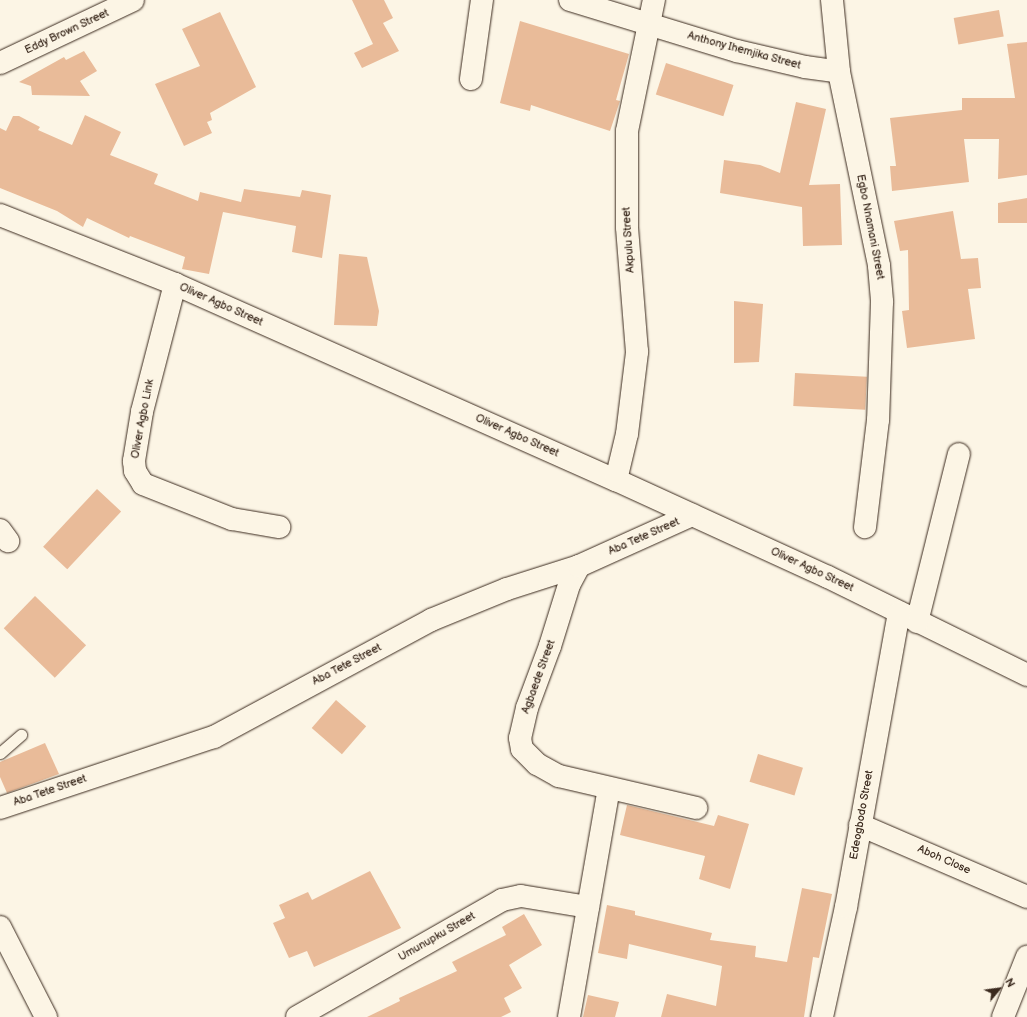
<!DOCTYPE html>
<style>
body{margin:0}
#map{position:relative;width:1027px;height:1017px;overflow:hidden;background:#fcf5e5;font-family:"Balsamiq Sans",sans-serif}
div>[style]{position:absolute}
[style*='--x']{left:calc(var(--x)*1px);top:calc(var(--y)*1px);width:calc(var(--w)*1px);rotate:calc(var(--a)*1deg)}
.building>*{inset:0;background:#e9bb99;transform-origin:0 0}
.roads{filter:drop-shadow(0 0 1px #3b2a1e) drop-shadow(0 0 1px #3b2a1e)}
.service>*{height:11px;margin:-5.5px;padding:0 5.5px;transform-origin:5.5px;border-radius:5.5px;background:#fcf5e5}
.minor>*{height:22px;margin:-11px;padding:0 11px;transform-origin:11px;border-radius:11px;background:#fcf5e5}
.secondary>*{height:22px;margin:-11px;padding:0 11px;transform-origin:11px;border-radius:11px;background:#fcf5e5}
span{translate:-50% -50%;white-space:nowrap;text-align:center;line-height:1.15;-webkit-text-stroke:3px #fcf5e5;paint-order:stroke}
.street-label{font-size:11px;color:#3b2a1e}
.north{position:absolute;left:979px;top:969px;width:40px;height:40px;-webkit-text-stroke:3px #fcf5e5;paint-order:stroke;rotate:61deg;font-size:11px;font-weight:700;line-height:16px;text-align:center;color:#3b2a1e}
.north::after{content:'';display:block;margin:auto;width:14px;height:18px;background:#3b2a1e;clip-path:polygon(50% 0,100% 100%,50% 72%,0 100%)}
</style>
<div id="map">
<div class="building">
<div style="clip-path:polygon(352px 0,384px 0,393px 18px,383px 23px,399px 51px,362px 68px,354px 53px,373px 44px)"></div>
<div style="left:999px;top:10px;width:27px;height:46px;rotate:80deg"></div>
<div style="clip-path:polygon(220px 12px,256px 87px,210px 113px,212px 120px,207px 122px,212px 133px,184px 146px,155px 84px,200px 66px,182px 29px)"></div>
<div style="clip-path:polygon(520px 21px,629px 54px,616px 100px,620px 101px,610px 131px,531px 105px,530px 111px,500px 103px)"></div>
<div style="clip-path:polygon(1027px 42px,1027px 175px,998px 179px,999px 139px,964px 139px,969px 182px,892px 191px,890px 166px,896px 166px,890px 118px,962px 110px,962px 98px,1015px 98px,1007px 44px)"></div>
<div style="clip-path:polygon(84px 51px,97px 71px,80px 81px,90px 96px,32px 95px,31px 86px,19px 82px,64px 57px,66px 60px)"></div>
<div style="left:666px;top:63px;width:71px;height:33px;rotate:18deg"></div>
<div style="clip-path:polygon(796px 102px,826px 109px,809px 185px,840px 184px,842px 245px,803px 246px,802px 207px,720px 193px,724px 160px,760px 165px,780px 173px)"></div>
<div style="clip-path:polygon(85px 115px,121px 132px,110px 155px,158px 174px,154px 184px,198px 201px,200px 192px,241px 202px,244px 189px,300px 197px,302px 190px,331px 195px,322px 258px,292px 252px,296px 226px,223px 212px,209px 274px,182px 269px,185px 257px,130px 236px,129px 238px,87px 218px,83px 227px,57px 211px,0 188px,0 128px,6px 131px,13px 116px,19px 116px,40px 127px,38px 130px,72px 145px)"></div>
<div style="clip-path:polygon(1027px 198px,1027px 223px,998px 223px,998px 203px)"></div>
<div style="clip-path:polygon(953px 211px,961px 259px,978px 258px,981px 288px,968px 289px,975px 339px,907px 348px,902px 311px,909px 310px,908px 250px,900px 251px,894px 221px)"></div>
<div style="clip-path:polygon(339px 254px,367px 257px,379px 311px,377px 326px,334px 325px)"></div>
<div style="clip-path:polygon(734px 301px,763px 304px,759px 362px,734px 363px)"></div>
<div style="left:795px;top:373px;width:72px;height:33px;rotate:3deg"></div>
<div style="left:97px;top:489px;width:33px;height:79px;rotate:43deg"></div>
<div style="left:35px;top:596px;width:71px;height:45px;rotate:44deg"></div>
<div style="left:336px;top:700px;width:40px;height:37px;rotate:41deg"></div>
<div style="clip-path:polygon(45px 743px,59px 774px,7px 793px,0 777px,0 762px)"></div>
<div style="left:758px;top:754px;width:47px;height:29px;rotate:17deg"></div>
<div style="clip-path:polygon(627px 805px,714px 826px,718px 815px,749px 824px,730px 889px,699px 879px,705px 856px,620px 835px)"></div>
<div style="clip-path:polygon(370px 871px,401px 928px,314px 967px,307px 951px,289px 958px,273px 923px,285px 918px,279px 905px,308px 892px,312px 900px)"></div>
<div style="clip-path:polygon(802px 888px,832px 894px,819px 958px,813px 957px,804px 1017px,661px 1017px,667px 994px,716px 1006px,722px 966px,629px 944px,627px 959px,598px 953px,607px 905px,635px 911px,635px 915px,712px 933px,710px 940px,756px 946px,755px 957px,787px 962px)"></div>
<div style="clip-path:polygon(524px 914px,542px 945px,509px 965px,522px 988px,504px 998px,511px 1012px,501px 1017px,367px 1017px,400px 1001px,399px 998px,457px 971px,452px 962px,506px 935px,502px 927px)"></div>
<div style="clip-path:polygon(588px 995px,619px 1002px,615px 1017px,583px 1017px)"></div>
</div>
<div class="roads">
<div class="service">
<div style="--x:0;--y:753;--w:28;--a:-41"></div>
</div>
<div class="minor">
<div style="--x:570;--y:0;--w:175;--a:17"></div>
<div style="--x:737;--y:51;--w:70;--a:13.2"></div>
<div style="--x:805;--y:67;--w:34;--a:8"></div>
<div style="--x:832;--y:0;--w:72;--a:84.4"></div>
<div style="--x:839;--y:72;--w:198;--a:78.3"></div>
<div style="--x:879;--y:266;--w:36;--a:85"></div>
<div style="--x:882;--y:302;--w:118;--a:91.9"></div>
<div style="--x:878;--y:420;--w:108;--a:96.9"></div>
<div style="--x:0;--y:63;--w:147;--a:-25.3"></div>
<div style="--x:471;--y:79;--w:80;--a:-82.1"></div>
<div style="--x:0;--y:215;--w:188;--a:21.5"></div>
<div style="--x:175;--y:284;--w:483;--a:24"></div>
<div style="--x:616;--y:480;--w:233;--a:24.6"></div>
<div style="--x:828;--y:577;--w:222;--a:26.2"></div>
<div style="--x:175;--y:284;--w:132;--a:104.5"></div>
<div style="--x:142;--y:412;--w:50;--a:99.3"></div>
<div style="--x:134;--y:461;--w:10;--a:84"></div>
<div style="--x:135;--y:471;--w:15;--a:58"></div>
<div style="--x:143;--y:484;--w:96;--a:21.5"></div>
<div style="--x:232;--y:519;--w:48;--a:9.7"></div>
<div style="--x:616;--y:480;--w:47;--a:-76.6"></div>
<div style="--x:627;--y:434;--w:83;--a:-83"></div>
<div style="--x:637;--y:352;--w:125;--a:-94.6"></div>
<div style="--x:627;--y:227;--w:96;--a:-90"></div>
<div style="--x:627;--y:131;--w:134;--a:-78.4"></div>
<div style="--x:0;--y:530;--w:14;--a:54"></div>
<div style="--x:579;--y:566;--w:21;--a:118"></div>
<div style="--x:569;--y:585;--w:64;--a:107.3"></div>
<div style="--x:550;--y:646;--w:66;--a:110.4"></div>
<div style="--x:527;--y:708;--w:31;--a:103"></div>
<div style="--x:520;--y:738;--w:11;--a:80"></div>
<div style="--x:522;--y:749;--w:21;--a:45"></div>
<div style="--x:537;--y:764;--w:25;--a:29"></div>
<div style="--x:559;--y:776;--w:141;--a:13.1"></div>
<div style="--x:917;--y:622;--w:173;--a:-76"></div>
<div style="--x:0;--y:808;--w:225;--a:-18.4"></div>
<div style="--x:214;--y:737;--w:247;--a:-28.3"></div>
<div style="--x:431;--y:620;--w:82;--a:-22.2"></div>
<div style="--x:507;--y:589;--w:76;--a:-17.7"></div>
<div style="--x:579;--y:566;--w:124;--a:-24.3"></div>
<div style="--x:860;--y:825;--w:182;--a:23.3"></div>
<div style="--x:297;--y:1017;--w:236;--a:-29.7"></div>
<div style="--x:502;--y:900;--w:19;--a:-12"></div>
<div style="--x:521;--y:896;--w:68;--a:9.3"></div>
<div style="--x:569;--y:1017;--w:232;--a:-80.1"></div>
<div style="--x:822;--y:1017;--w:113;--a:-77.7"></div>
<div style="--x:846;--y:907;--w:299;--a:-79.8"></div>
<div style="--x:1003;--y:1017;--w:65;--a:-68.2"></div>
</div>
<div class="secondary">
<div style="--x:0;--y:927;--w:101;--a:62.9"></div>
</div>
</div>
<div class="street-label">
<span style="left:67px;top:32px;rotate:-25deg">Eddy Brown Street</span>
<span style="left:744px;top:51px;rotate:15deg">Anthony Ihemjika Street</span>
<span style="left:870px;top:227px;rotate:79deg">Egbo Nnamani Street</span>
<span style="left:629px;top:240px;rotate:-94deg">Akpulu Street</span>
<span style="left:221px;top:305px;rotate:24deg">Oliver Agbo Street</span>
<span style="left:143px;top:419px;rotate:-79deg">Oliver Agbo Link</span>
<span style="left:517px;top:436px;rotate:24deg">Oliver Agbo Street</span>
<span style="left:644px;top:537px;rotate:-24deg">Aba Tete Street</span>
<span style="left:812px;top:570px;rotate:25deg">Oliver Agbo Street</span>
<span style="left:347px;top:665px;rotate:-28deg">Aba Tete Street</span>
<span style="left:539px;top:677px;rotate:-70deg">Agbaede Street</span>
<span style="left:50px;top:791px;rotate:-19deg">Aba Tete Street</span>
<span style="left:862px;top:815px;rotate:-80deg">Edeogbodo Street</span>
<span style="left:944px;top:860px;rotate:24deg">Aboh Close</span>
<span style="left:437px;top:937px;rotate:-30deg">Umunupku Street</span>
</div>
<div class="north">N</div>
</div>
